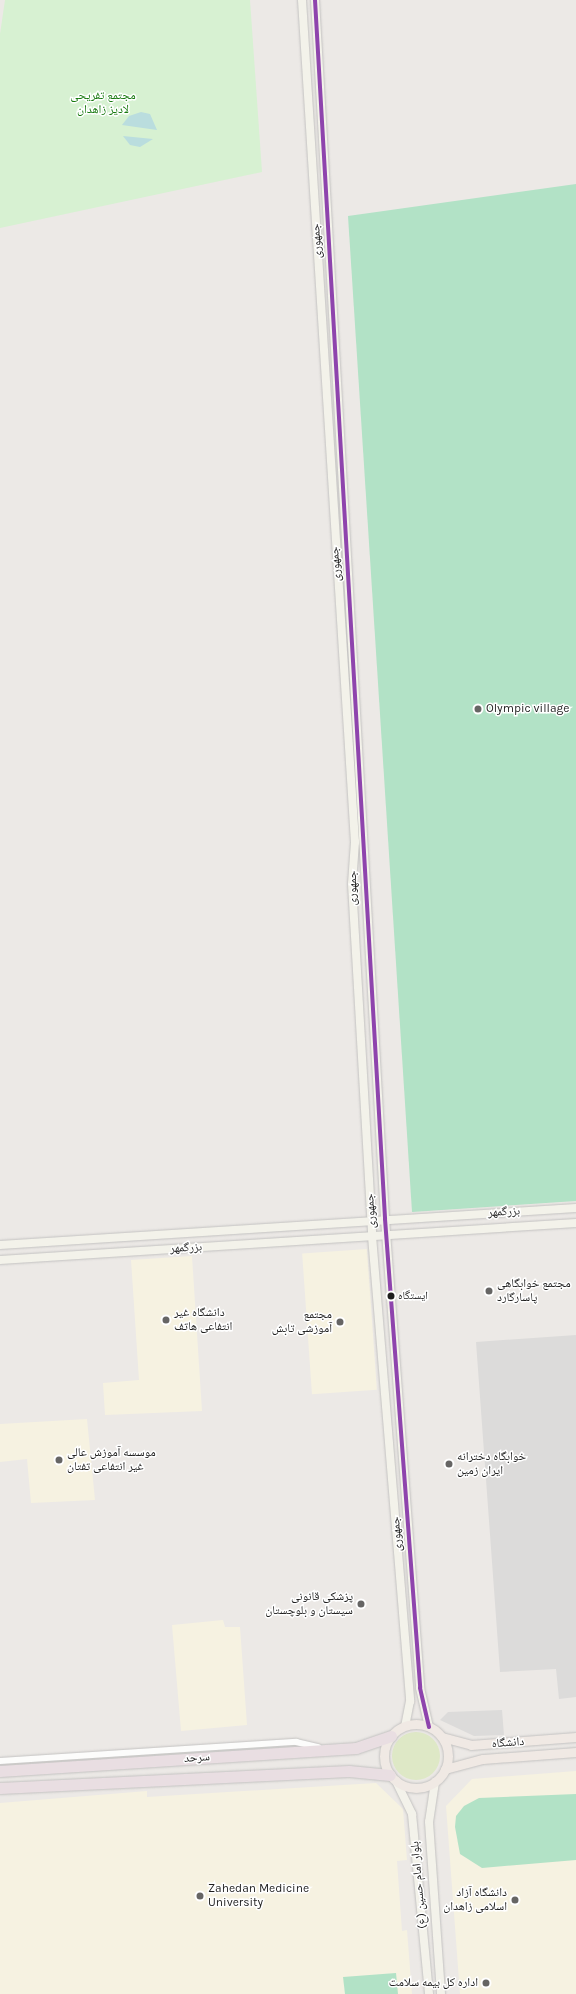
<!DOCTYPE html>
<meta charset="utf-8">
<style>
body{margin:0}
#map{position:relative;width:576px;height:1994px;overflow:hidden;background:#ece9e6;font-family:Karla,"Noto Naskh Arabic",sans-serif}
div>[style]{position:absolute}
[style*='--x']{left:calc(var(--x)*1px);top:calc(var(--y)*1px);width:calc(var(--w)*1px);rotate:calc(var(--a)*1deg)}
.education>*{inset:0;background:#f6f2e1;transform-origin:0 0}
.grass>*{inset:0;background:#dee8c6}
.round{border-radius:50%}
.park>*{inset:0;background:#d7f1d2}
.pitch>*{inset:0;background:#b2e2c6}
.parking>*{inset:0;background:#dcdbda}
.water>*{inset:0;background:#baddde}
.roads{filter:drop-shadow(0 0 1px #c3c2c1) drop-shadow(0 0 1px #c3c2c1)}
.street>*{height:6px;margin:-3px;padding:0 3px;transform-origin:3px;border-radius:3px;background:#fcfcfb}
.secondary>*{height:8px;margin:-4px;padding:0 4px;transform-origin:4px;border-radius:4px;background:#f3f2ea}
.primary>*{height:9px;margin:-4.5px;padding:0 4.5px;transform-origin:4.5px;border-radius:4.5px;background:#f0e9e4}
.primary>.ring{margin:-4.5px;padding:0;box-sizing:content-box;background:none;border:9px solid #f0e9e4;border-radius:50%}
.highway>*{height:11px;margin:-5.5px;padding:0 5.5px;transform-origin:5.5px;border-radius:5.5px;background:#e9dee2}
.bus-1>*{height:4px;margin:-2px;padding:0 2px;transform-origin:2px;border-radius:2px;background:#8e44ad}
.dots>*{width:11px;height:11px;translate:-50% -50%;box-sizing:border-box;border:2px solid #fff;border-radius:50%}
span{translate:-50% -50%;white-space:nowrap;text-align:center;line-height:1.15;-webkit-text-stroke:3px #fff;paint-order:stroke}
.bus-label{font-size:11px;color:#1e1e1e}
.left{translate:0 -50%;text-align:left}
.park-label{font-size:12px;color:#16790e}
.street-label{font-size:12px;color:#1e1e1e}
.poi-label{font-size:12px;color:#1e1e1e}
.right{translate:-100% -50%;text-align:right}
</style>
<div id="map">
<div class="education">
<div style="left:367px;top:1249px;width:141px;height:65px;rotate:86deg"></div>
<div style="clip-path:polygon(192px 1256px,202px 1411px,105px 1415px,103px 1383px,139px 1380px,131px 1260px)"></div>
<div style="clip-path:polygon(87px 1419px,95px 1500px,31px 1503px,27px 1459px,0 1462px,0 1424px)"></div>
<div style="clip-path:polygon(223px 1620px,225px 1627px,240px 1627px,247px 1725px,181px 1731px,172px 1625px)"></div>
<div style="clip-path:polygon(576px 1771px,576px 1994px,460px 1994px,446px 1806px,472px 1779px)"></div>
<div style="clip-path:polygon(376px 1783px,403px 1809px,407px 1860px,397px 1861px,402px 1931px,407px 1930px,412px 1994px,0 1994px,0 1803px,147px 1791px,147px 1797px)"></div>
</div>
<div class="grass">
<div class="round" style="left:392px;top:1732px;width:48px;height:48px"></div>
</div>
<div class="park">
<div style="clip-path:polygon(5px 0,250px 0,262px 172px,0 228px,0 34px)"></div>
</div>
<div class="pitch">
<div style="clip-path:polygon(576px 184px,576px 1201px,412px 1212px,348px 216px)"></div>
<div style="clip-path:polygon(576px 1794px,576px 1860px,482px 1868px,460px 1854px,455px 1827px,456px 1816px,464px 1806px,479px 1798px)"></div>
<div style="clip-path:polygon(396px 1973px,398px 1994px,345px 1994px,343px 1977px)"></div>
</div>
<div class="parking">
<div style="clip-path:polygon(576px 1335px,576px 1697px,559px 1699px,556px 1669px,500px 1672px,476px 1342px)"></div>
<div style="clip-path:polygon(502px 1710px,504px 1735px,474px 1736px,440px 1720px,448px 1712px)"></div>
</div>
<div class="water">
<div style="clip-path:polygon(141px 112px,150px 114px,157px 130px,122px 125px,129px 116px)"></div>
<div style="clip-path:polygon(123px 136px,153px 139px,140px 147px,130px 145px)"></div>
</div>
<div class="roads">
<div class="street">
<div style="--x:0;--y:1761;--w:297;--a:-3.7"></div>
<div style="--x:296;--y:1742;--w:23;--a:13"></div>
</div>
<div class="secondary">
<div style="--x:302;--y:0;--w:844;--a:86.4"></div>
<div style="--x:355;--y:842;--w:42;--a:94.1"></div>
<div style="--x:352;--y:884;--w:353;--a:86.7"></div>
<div style="--x:372;--y:1236;--w:467;--a:85.3"></div>
<div style="--x:410;--y:1701;--w:25;--a:101"></div>
<div style="--x:315;--y:0;--w:1221;--a:86.71"></div>
<div style="--x:385;--y:1219;--w:470;--a:85.7"></div>
<div style="--x:420;--y:1688;--w:40;--a:77"></div>
<div style="--x:0;--y:1245;--w:577;--a:-3.68"></div>
<div style="--x:0;--y:1260;--w:577;--a:-3.68"></div>
<div style="--x:396;--y:1781;--w:37;--a:64"></div>
<div style="--x:412;--y:1814;--w:181;--a:84.6"></div>
<div style="--x:435;--y:1782;--w:40;--a:98.5"></div>
<div style="--x:429;--y:1822;--w:172;--a:86"></div>
</div>
<div class="primary">
<div class="ring" style="left:384px;top:1724px;width:55px;height:55px"></div>
<div style="--x:442;--y:1737;--w:30;--a:15"></div>
<div style="--x:471;--y:1745;--w:105;--a:-4.4"></div>
<div style="--x:445;--y:1769;--w:39;--a:-15"></div>
<div style="--x:483;--y:1759;--w:93;--a:-4.3"></div>
</div>
<div class="highway">
<div style="--x:0;--y:1771;--w:357;--a:-3.7"></div>
<div style="--x:356;--y:1748;--w:37;--a:-19"></div>
<div style="--x:0;--y:1788;--w:349;--a:-2.8"></div>
<div style="--x:349;--y:1771;--w:41;--a:5.6"></div>
</div>
</div>
<div class="bus-1">
<div style="--x:315;--y:0;--w:1221;--a:86.71"></div>
<div style="--x:385;--y:1219;--w:470;--a:85.7"></div>
<div style="--x:420;--y:1688;--w:40;--a:77"></div>
</div>
<div class="dots">
<div style="left:478px;top:709px;background:#666564"></div>
<div style="left:489px;top:1291px;background:#666564"></div>
<div style="left:391px;top:1296px;background:#1e1e1e"></div>
<div style="left:166px;top:1320px;background:#666564"></div>
<div style="left:340px;top:1322px;background:#666564"></div>
<div style="left:59px;top:1460px;background:#666564"></div>
<div style="left:449px;top:1464px;background:#666564"></div>
<div style="left:361px;top:1604px;background:#666564"></div>
<div style="left:200px;top:1896px;background:#666564"></div>
<div style="left:515px;top:1900px;background:#666564"></div>
<div style="left:486px;top:1983px;background:#666564"></div>
</div>
<div class="bus-label">
<span class="left" style="left:398px;top:1296px">ایستگاه</span>
</div>
<div class="park-label">
<span style="left:103px;top:103px">مجتمع تفریحی<br>لادیز زاهدان</span>
</div>
<div class="street-label">
<span style="left:317px;top:241px;rotate:-93deg">جمهوری</span>
<span style="left:336px;top:564px;rotate:-94deg">جمهوری</span>
<span style="left:353px;top:888px;rotate:-90deg">جمهوری</span>
<span style="left:371px;top:1211px;rotate:-93deg">جمهوری</span>
<span style="left:504px;top:1212px;rotate:-3deg">بزرگمهر</span>
<span style="left:186px;top:1248px;rotate:-3deg">بزرگمهر</span>
<span style="left:397px;top:1534px;rotate:-94deg">جمهوری</span>
<span style="left:508px;top:1743px;rotate:-4deg">دانشگاه</span>
<span style="left:197px;top:1758px;rotate:-4deg">سرحد</span>
<span style="left:419px;top:1885px;rotate:-95deg">بلوار امام حسین (ع)</span>
</div>
<div class="poi-label">
<span class="left" style="left:486px;top:709px">Olympic village</span>
<span class="left" style="left:497px;top:1291px">مجتمع خوابگاهی<br>پاسارگارد</span>
<span class="left" style="left:174px;top:1320px">دانشگاه غیر<br>انتفاعی هاتف</span>
<span class="right" style="left:332px;top:1322px">مجتمع<br>آموزشی تابش</span>
<span class="left" style="left:67px;top:1460px">موسسه آموزش عالی<br>غیر انتفاعی تفتان</span>
<span class="left" style="left:457px;top:1464px">خوابگاه دخترانه<br>ایران زمین</span>
<span class="right" style="left:353px;top:1604px">پزشکی قانونی<br>سیستان و بلوچستان</span>
<span class="left" style="left:208px;top:1896px">Zahedan Medicine<br>University</span>
<span class="right" style="left:507px;top:1900px">دانشگاه آزاد<br>اسلامی زاهدان</span>
<span class="right" style="left:478px;top:1983px">اداره کل بیمه سلامت</span>
</div>
</div>
